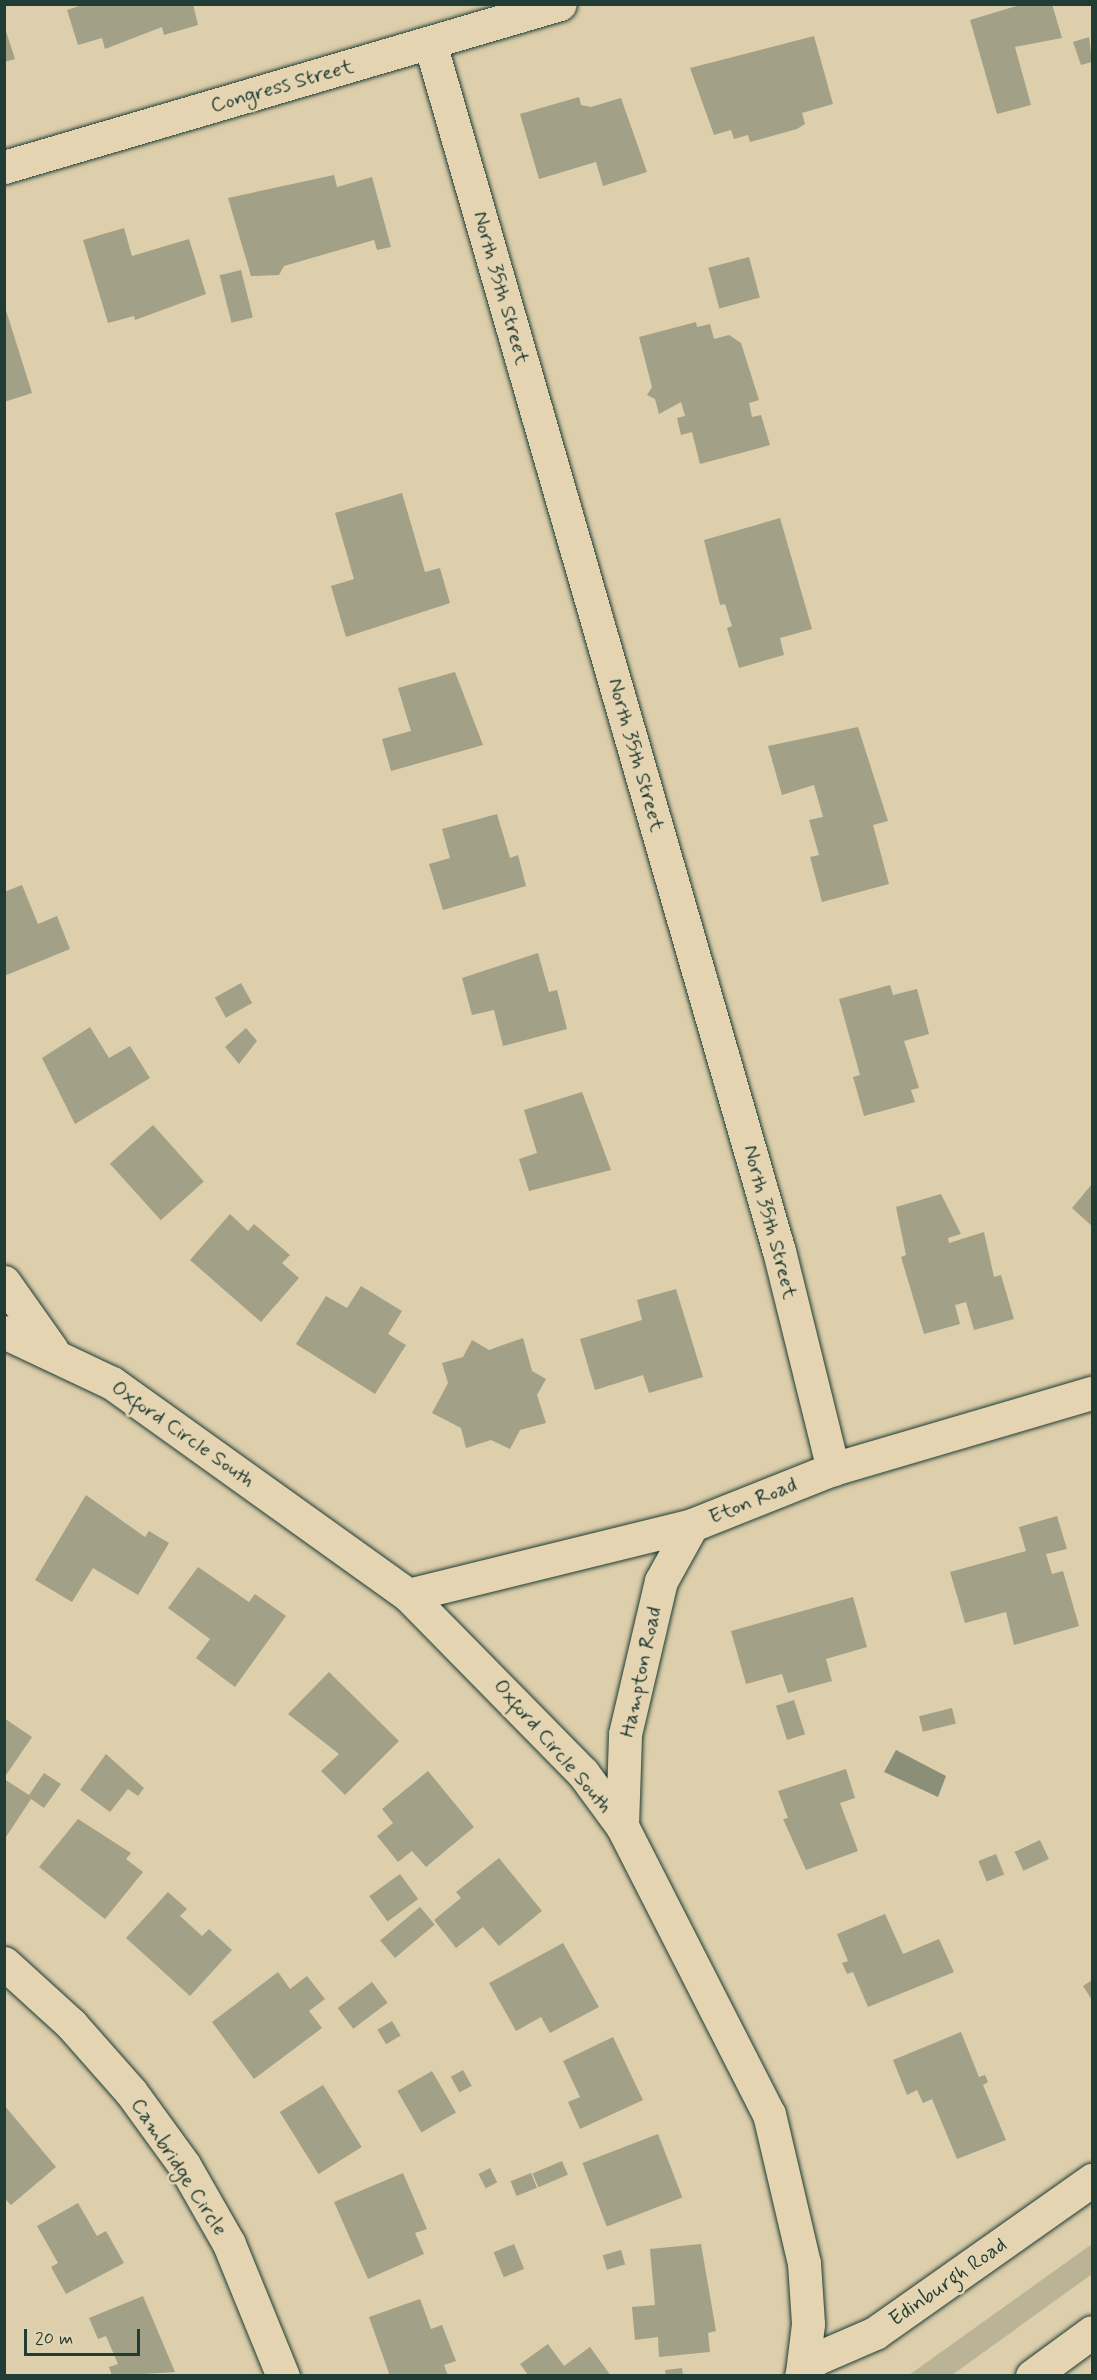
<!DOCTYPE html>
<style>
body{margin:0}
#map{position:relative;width:1097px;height:2380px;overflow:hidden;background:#ddceac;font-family:Mynerve,sans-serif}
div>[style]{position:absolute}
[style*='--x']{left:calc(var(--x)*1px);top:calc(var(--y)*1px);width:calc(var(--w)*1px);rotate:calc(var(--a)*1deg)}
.green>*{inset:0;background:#bab396}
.water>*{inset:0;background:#8b8f78}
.building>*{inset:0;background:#a2a187;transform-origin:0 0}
.roads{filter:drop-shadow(0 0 2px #1f3d34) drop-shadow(0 0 2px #1f3d34)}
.minor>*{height:33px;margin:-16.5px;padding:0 16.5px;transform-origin:16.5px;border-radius:16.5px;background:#e5d4b1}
.motorway>*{height:33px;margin:-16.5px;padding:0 16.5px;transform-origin:16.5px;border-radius:16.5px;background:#e5d4b1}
span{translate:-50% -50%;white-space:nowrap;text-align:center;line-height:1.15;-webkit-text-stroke:5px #e5d4b1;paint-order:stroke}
.street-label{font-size:21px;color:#1f3d34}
.frame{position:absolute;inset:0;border:6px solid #1f3d34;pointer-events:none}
.scale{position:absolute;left:24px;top:2329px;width:116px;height:27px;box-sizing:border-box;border:3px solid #1f3d34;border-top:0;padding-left:8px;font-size:18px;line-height:21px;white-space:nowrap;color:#1f3d34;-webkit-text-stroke:4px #e5d4b1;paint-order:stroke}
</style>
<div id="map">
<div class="green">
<div style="clip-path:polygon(1092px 2244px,1092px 2274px,952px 2375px,909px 2375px)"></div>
</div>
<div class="water">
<div style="clip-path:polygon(896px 1750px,946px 1776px,938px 1797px,884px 1772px)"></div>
</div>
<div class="building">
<div style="clip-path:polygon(85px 4px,193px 4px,198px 25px,164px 35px,162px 27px,105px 49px,102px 38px,78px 45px,67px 10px)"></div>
<div style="clip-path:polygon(1023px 4px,1052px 4px,1062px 38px,1015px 47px,1031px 105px,997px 114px,970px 20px)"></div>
<div style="clip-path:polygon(4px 25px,15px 59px,4px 62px)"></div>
<div style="clip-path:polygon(814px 36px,833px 104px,802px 113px,805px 124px,797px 129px,750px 142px,748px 135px,734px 139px,731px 130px,714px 135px,690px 68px)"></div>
<div style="clip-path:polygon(1089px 37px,1092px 62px,1081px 65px,1073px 42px)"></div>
<div style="clip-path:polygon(579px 97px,581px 105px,591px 107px,621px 98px,647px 172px,603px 186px,596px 162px,539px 179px,520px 114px)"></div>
<div style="clip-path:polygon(334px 175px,337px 187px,372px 177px,391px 247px,377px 250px,374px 240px,284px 266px,279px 275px,251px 276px,228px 198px)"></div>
<div style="clip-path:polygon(124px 228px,132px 256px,189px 239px,206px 294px,135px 320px,134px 316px,108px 323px,83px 240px)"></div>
<div style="left:749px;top:257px;width:42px;height:42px;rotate:75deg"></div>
<div style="left:241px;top:270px;width:49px;height:22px;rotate:76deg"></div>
<div style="clip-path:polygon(4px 304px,32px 393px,4px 402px)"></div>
<div style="clip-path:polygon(696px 322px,697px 327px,710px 324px,714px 339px,729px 335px,741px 343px,759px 400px,749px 403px,752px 417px,761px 415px,770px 445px,700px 464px,692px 432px,681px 435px,677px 418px,685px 416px,681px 402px,659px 414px,655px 399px,647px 395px,652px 387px,639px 337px)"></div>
<div style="clip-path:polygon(402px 493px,425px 572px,440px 568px,450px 603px,346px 637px,331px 586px,354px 579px,335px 513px)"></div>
<div style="clip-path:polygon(780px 518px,812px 629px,780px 638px,784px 655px,739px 668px,727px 628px,732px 626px,725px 604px,720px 605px,704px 540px)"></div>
<div style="clip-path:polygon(455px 672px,483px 745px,391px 771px,382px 739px,411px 731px,398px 688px)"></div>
<div style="clip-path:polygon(858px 727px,888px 821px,873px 825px,889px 884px,822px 902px,810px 857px,819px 855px,809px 820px,823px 817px,814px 785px,782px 795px,768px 746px)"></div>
<div style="clip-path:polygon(497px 814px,510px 858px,518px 855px,526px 886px,443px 910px,429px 864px,450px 858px,442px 829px)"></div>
<div style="clip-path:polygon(22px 885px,38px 924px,57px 916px,70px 949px,4px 976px,4px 892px)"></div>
<div style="clip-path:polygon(538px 953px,549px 992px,557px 990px,567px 1029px,503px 1046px,494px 1010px,472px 1015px,462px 978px)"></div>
<div style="left:241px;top:983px;width:23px;height:30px;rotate:61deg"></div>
<div style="clip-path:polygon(890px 985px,893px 995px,917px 989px,929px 1034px,904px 1041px,919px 1088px,911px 1090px,915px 1102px,864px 1116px,853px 1077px,860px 1075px,839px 999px)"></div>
<div style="clip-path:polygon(90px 1027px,109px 1058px,130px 1046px,150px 1078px,75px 1124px,42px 1058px)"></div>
<div style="clip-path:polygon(246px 1028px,257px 1041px,239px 1064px,225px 1047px)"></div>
<div style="clip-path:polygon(582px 1092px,611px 1170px,529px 1191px,519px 1159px,537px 1153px,524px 1110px)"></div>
<div style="left:153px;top:1125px;width:76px;height:58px;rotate:48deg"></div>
<div style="clip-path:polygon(1092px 1184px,1092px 1226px,1072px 1208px)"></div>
<div style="clip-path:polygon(941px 1194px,961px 1234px,948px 1238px,949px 1243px,984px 1232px,994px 1277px,1001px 1275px,1014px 1319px,974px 1330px,966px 1302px,955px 1305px,960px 1324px,924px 1334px,901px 1257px,906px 1255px,896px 1207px)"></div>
<div style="clip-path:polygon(230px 1214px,248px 1231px,254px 1224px,290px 1255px,282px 1263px,299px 1278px,261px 1322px,190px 1260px)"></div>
<div style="clip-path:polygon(361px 1286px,402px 1311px,388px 1334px,406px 1345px,375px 1394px,296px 1344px,326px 1296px,347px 1308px)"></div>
<div style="clip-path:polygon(676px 1289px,703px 1377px,649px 1393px,643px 1375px,595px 1390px,580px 1339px,642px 1320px,637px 1300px)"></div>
<div style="clip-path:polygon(523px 1338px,532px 1371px,546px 1379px,537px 1395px,546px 1423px,520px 1430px,510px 1449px,491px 1440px,466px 1448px,461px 1428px,432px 1413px,448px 1383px,442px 1363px,463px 1357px,472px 1340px,489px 1350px)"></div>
<div style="clip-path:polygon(86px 1495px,145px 1537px,149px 1531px,169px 1543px,138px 1595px,93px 1568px,72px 1602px,35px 1580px)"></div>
<div style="clip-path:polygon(1057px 1516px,1067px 1549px,1046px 1554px,1052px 1574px,1063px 1571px,1079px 1626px,1014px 1645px,1006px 1612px,965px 1623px,950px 1572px,1026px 1551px,1019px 1527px)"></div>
<div style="clip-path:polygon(198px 1567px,249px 1602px,255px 1594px,286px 1616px,235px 1687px,196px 1658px,210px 1639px,168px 1608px)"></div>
<div style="clip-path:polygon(853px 1597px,867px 1647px,826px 1659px,832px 1681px,788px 1693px,782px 1674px,746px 1684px,731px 1631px)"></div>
<div style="clip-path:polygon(329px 1672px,399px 1741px,345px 1795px,321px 1771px,339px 1754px,288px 1714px)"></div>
<div style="left:794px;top:1700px;width:36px;height:19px;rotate:72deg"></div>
<div style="left:952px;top:1708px;width:16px;height:34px;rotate:76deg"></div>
<div style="clip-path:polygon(4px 1718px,32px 1737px,4px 1778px)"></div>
<div style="clip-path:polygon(106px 1754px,144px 1788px,138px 1796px,128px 1789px,110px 1812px,80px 1790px)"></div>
<div style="clip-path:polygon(846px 1769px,855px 1798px,840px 1803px,858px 1851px,806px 1870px,783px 1819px,788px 1818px,778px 1791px)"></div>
<div style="clip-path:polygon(428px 1771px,474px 1827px,426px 1867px,412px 1851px,398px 1862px,377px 1836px,393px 1823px,382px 1809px)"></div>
<div style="clip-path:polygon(44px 1773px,61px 1784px,44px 1808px,31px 1799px,4px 1840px,4px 1779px,29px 1795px)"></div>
<div style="clip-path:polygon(78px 1819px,131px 1853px,126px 1859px,143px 1872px,105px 1919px,39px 1867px)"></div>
<div style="left:1040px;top:1840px;width:21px;height:28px;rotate:65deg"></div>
<div style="left:996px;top:1854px;width:22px;height:19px;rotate:68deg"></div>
<div style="clip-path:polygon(499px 1858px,542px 1911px,499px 1946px,483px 1927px,456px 1948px,434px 1920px,461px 1898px,456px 1892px)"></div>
<div style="left:400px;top:1874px;width:31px;height:38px;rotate:54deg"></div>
<div style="clip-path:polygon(168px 1892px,187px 1909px,180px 1916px,202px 1936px,209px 1929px,232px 1950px,190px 1996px,126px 1938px)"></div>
<div style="left:420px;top:1907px;width:23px;height:52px;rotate:50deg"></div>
<div style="clip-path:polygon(885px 1914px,903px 1954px,939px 1939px,954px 1972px,868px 2007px,853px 1972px,847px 1974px,842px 1963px,848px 1961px,837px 1934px)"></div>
<div style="clip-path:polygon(563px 1943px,599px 2007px,550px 2033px,541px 2017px,516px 2031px,489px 1983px)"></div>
<div style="clip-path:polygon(278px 1972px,290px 1989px,307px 1976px,325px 1999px,309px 2011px,322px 2028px,254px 2079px,212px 2022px)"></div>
<div style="clip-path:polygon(1092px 1980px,1092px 2000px,1083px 1986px)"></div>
<div style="left:372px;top:1982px;width:26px;height:43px;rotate:53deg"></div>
<div style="left:392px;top:2021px;width:17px;height:17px;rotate:59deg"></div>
<div style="clip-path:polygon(961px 2032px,979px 2077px,985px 2075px,988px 2082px,983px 2085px,1006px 2140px,957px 2159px,932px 2099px,923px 2103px,917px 2090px,907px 2095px,893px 2060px)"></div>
<div style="clip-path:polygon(613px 2037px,643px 2100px,580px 2129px,568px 2102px,580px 2097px,563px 2061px)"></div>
<div style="left:463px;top:2070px;width:18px;height:14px;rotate:61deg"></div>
<div style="left:432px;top:2071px;width:48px;height:40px;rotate:60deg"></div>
<div style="left:323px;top:2085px;width:73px;height:51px;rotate:58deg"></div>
<div style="clip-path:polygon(4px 2105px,56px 2167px,11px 2205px,4px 2198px)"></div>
<div style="left:658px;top:2134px;width:68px;height:81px;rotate:69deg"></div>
<div style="left:562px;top:2161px;width:15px;height:32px;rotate:67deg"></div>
<div style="left:490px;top:2168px;width:16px;height:13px;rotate:63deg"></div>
<div style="clip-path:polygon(403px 2173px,427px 2229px,415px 2233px,424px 2254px,368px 2279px,334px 2202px)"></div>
<div style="left:531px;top:2173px;width:16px;height:22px;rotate:68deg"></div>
<div style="clip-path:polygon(78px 2203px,97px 2236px,106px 2231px,124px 2263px,66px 2294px,51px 2267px,58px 2263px,37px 2226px)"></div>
<div style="left:514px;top:2244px;width:27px;height:22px;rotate:68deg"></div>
<div style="clip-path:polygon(701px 2244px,716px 2331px,708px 2333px,710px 2352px,659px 2357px,658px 2337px,635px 2340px,632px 2307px,655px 2305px,650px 2249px)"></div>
<div style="left:621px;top:2250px;width:15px;height:19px;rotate:74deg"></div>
<div style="clip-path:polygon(143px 2296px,175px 2372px,112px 2376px,109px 2367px,118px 2364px,106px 2336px,98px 2339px,89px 2318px)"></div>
<div style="clip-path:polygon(420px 2299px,431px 2329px,442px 2325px,456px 2361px,444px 2365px,448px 2376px,390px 2376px,369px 2317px)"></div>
<div style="clip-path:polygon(548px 2344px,564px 2366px,590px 2347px,611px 2376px,529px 2376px,520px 2364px)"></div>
<div style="clip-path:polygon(682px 2368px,683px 2376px,666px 2376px,665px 2370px)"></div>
</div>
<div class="roads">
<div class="minor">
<div style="--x:430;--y:43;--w:1257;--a:73.89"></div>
<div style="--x:779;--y:1251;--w:225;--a:76.1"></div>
<div style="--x:4;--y:167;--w:579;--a:-16.34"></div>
<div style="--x:4;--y:1282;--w:83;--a:54.8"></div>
<div style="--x:4;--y:1332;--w:119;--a:25.3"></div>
<div style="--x:112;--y:1383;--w:364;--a:35.6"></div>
<div style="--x:408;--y:1595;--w:250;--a:45.5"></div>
<div style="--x:583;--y:1773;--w:66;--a:53.7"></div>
<div style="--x:622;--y:1826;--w:323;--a:63"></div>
<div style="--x:769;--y:2114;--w:153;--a:76.8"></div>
<div style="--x:804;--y:2263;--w:61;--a:86.2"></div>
<div style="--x:808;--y:2324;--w:49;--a:97"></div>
<div style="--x:408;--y:1595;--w:292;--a:-13.8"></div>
<div style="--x:692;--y:1525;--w:152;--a:-21.7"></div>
<div style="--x:833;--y:1469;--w:270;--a:-16.4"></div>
<div style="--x:622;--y:1826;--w:92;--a:-88.1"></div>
<div style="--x:625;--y:1734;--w:157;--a:-76.8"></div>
<div style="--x:661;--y:1581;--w:64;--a:-61"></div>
<div style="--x:4;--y:1963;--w:91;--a:42.3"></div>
<div style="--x:71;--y:2024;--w:91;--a:48.6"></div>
<div style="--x:131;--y:2092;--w:90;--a:54"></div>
<div style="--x:184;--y:2165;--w:91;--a:60.3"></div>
<div style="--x:229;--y:2244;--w:143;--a:67.8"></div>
<div style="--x:801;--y:2376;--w:22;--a:-51"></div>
<div style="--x:815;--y:2359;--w:65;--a:-23.4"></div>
<div style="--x:875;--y:2333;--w:266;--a:-35.2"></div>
</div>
<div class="motorway">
<div style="--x:1032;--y:2376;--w:74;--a:-36.3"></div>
</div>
</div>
<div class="street-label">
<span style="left:282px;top:86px;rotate:-16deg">Congress Street</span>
<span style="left:501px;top:288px;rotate:74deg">North 35th Street</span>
<span style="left:636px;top:755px;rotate:74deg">North 35th Street</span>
<span style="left:770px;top:1222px;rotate:75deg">North 35th Street</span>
<span style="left:183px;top:1434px;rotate:35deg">Oxford Circle South</span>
<span style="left:753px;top:1501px;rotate:-22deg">Eton Road</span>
<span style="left:641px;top:1672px;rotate:-78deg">Hampton Road</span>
<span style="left:553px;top:1746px;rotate:49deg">Oxford Circle South</span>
<span style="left:179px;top:2167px;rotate:57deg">Cambridge Circle</span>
<span style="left:948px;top:2282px;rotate:-35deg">Edinburgh Road</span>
</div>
<div class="frame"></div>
<div class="scale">20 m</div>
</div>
